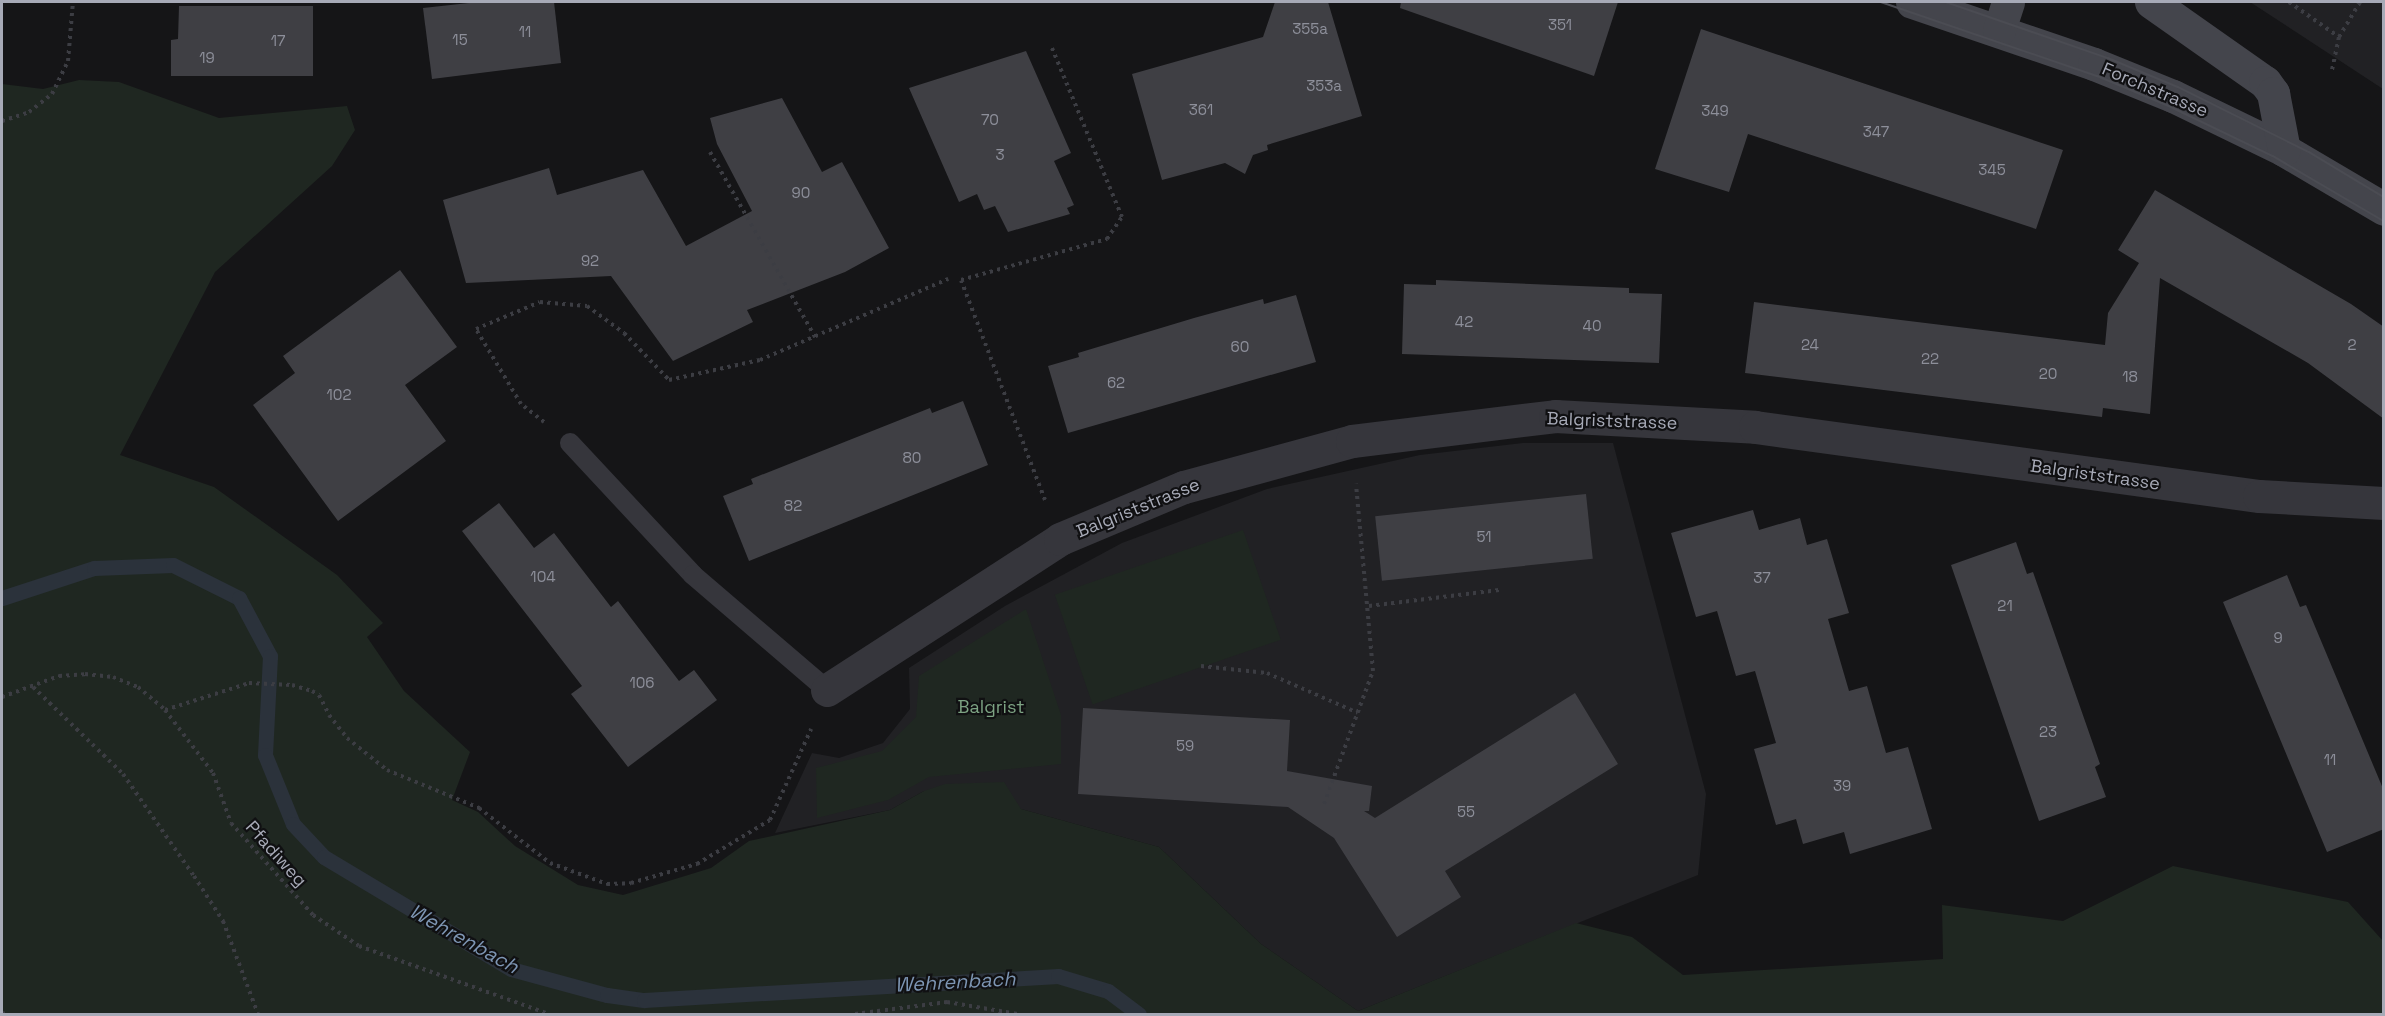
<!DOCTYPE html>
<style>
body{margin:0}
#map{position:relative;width:2385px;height:1016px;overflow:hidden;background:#151517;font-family:"Space Grotesk",sans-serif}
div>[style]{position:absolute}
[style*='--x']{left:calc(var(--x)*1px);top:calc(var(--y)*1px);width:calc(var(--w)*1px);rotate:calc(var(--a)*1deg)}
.built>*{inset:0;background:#212124}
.green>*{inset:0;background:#1f2721;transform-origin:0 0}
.stream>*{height:15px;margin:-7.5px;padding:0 7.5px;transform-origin:7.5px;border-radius:7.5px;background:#2b323b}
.building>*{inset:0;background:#3f3f44;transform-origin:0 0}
.path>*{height:4px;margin-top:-2px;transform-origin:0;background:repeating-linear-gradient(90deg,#3c3d43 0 3px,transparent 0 7.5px)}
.service>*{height:20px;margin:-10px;padding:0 10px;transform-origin:10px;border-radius:10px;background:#36363c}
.minor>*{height:33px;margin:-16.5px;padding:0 16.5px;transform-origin:16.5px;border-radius:16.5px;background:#36363c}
.secondary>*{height:33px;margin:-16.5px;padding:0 16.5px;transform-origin:16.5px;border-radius:16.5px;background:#44454c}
.tram>*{height:1.5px;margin:-0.75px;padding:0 0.75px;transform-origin:0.75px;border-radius:0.75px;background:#4b4c53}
span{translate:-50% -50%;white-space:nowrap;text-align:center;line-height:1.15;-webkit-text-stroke:4.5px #101012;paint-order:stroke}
.number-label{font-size:15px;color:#8d8f9a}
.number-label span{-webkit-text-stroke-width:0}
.street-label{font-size:18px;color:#a7aab7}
.park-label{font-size:18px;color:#7da383}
.water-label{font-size:20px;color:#7d95b3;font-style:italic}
.frame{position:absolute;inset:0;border:3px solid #a7aab7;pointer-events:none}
</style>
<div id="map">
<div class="built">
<div style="clip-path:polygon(2250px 2px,2383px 2px,2383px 89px)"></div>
<div style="clip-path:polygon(1523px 443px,1613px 443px,1706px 794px,1698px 875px,1358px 1011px,1261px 944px,1159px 847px,1021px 809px,924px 791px,890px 810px,775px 833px,812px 753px,839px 758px,883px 743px,910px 709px,909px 668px,1005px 606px,1122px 543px,1267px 489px,1420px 455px)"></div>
</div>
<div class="green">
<div style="clip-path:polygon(79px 80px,119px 82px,219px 118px,347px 106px,355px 130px,332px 166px,215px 272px,120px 455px,214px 487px,337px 575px,383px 623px,367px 637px,404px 691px,470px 752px,452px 800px,478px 812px,515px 846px,578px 885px,623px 895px,711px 868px,749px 841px,890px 810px,924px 791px,945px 784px,1004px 782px,1021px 809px,1159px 847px,1261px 944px,1358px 1011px,1576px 923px,1632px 937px,1683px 975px,1943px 959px,1942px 905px,2063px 921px,2173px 866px,2348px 902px,2383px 941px,2383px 1014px,2px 1014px,2px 84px,43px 89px)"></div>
<div style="left:1243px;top:530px;width:116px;height:199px;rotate:71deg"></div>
<div style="clip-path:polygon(1026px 609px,1061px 715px,1061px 764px,929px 777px,888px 800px,817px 818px,816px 768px,882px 751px,916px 717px,919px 676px)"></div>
</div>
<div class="stream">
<div style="--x:2;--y:598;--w:97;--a:-18.1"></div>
<div style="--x:94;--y:568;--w:79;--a:-2.2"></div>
<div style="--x:173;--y:565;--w:74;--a:26.6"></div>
<div style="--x:239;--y:598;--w:66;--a:61.9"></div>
<div style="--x:270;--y:656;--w:99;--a:92.9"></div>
<div style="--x:265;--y:755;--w:74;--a:67.9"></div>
<div style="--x:293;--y:824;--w:45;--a:46.8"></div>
<div style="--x:324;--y:857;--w:218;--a:30.9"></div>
<div style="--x:511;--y:969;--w:99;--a:15.2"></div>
<div style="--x:607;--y:995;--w:37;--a:8"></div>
<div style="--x:644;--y:1000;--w:415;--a:-3.3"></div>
<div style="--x:1058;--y:976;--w:52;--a:16.7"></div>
<div style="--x:1108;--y:991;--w:39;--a:37"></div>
</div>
<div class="building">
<div style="clip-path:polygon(478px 2px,554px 2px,561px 63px,432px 79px,423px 8px)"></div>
<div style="clip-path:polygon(1275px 2px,1328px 2px,1362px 116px,1267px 145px,1268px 150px,1253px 155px,1245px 174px,1225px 163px,1162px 180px,1132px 74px,1263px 37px)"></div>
<div style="clip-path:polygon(1401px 2px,1618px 2px,1594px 76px,1400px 8px)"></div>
<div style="clip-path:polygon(179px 6px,313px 6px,313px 76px,171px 76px,171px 40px,178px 39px)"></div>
<div style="clip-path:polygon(1701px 29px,2063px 150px,2036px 229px,1748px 134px,1729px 192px,1655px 169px)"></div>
<div style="clip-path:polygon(1026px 51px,1071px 153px,1054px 161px,1074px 205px,1067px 208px,1070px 214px,1008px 232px,995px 206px,984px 210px,977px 194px,959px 202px,909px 88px)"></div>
<div style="clip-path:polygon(782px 98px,822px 172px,842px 162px,889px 248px,845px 272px,747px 310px,753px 322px,673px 361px,611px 276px,466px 283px,443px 200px,549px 168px,557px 195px,643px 170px,686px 246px,752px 211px,717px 144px,710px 118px)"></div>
<div style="clip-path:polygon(2155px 190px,2351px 304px,2384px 327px,2384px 419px,2308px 363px,2160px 278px,2150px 414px,2103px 408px,2102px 417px,1745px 373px,1754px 302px,2105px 345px,2108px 313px,2139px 263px,2118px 250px)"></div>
<div style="clip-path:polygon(400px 270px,457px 347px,405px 385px,446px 441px,338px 521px,253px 405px,295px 373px,283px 356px)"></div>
<div style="clip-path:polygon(1436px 280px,1629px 288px,1629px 293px,1662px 294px,1659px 363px,1402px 354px,1404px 284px,1436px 285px)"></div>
<div style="clip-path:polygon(1296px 295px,1316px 362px,1068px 433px,1048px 366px,1079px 357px,1078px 353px,1194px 318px,1263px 299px,1264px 304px)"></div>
<div style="clip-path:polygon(963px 401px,988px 465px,749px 561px,723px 496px,753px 484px,751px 479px,930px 408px,932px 413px)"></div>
<div style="left:1586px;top:494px;width:65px;height:212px;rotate:84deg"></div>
<div style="clip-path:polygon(499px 503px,534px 548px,554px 533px,611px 607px,618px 601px,679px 681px,694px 670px,717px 700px,628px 767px,571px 694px,582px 686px,462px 531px)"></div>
<div style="clip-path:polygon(1753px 510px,1759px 530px,1800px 518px,1807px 545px,1827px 539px,1849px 613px,1828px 619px,1849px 691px,1867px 686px,1886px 753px,1908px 747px,1932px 829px,1850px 854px,1844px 832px,1803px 844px,1796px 819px,1776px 825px,1754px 749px,1776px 743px,1755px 671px,1736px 676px,1717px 611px,1696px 617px,1671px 533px)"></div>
<div style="clip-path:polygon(2016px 542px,2027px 574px,2033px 572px,2100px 764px,2095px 767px,2106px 797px,2039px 821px,1951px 565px)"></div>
<div style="clip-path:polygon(2287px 575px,2300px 607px,2306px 605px,2384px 791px,2384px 829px,2327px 852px,2223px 602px)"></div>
<div style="clip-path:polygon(1575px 693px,1618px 764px,1445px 871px,1461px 897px,1397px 937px,1334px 838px,1288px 807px,1078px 794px,1083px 708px,1290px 720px,1287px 771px,1372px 786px,1369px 811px,1364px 811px,1375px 818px)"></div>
</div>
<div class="path">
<div style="--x:2289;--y:2;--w:61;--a:35"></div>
<div style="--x:2339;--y:37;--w:34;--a:102"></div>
<div style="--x:2339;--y:37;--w:41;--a:-59"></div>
<div style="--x:2;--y:121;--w:28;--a:-18"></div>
<div style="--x:29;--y:112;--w:29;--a:-38"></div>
<div style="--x:52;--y:94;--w:37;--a:-64"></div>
<div style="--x:68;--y:61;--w:59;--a:-85.2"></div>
<div style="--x:710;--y:152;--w:213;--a:60.4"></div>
<div style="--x:544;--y:422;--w:29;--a:-142"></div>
<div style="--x:521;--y:404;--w:87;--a:-121"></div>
<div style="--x:476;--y:329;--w:69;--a:-22.9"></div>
<div style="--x:540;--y:302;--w:47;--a:4.9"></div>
<div style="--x:587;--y:306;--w:46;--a:36.1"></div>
<div style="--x:624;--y:333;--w:65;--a:46.2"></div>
<div style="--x:669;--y:380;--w:93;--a:-12.4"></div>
<div style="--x:760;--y:360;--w:205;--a:-23.3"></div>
<div style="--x:1045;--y:500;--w:235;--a:-110.9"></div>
<div style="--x:961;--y:280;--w:152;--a:-15.7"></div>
<div style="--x:1107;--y:239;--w:27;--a:-56"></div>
<div style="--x:1122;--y:217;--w:183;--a:-112.5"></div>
<div style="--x:1369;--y:606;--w:131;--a:-7"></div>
<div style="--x:1201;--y:666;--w:66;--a:6.1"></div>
<div style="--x:1267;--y:673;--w:99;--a:23.7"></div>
<div style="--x:33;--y:687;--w:125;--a:44"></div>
<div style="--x:123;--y:774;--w:124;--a:55.2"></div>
<div style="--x:194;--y:876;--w:54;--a:57.2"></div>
<div style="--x:223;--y:921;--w:99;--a:69.4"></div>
<div style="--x:2;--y:697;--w:61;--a:-20.2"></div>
<div style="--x:59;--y:676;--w:26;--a:-4"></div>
<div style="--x:85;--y:674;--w:28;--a:6"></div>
<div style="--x:113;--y:677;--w:27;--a:22"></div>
<div style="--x:138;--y:687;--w:35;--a:40"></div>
<div style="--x:165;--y:710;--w:79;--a:52.7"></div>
<div style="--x:213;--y:773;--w:53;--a:70.2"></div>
<div style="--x:231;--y:823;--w:123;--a:48.3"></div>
<div style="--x:313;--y:915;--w:55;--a:34"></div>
<div style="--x:359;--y:946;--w:202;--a:19.7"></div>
<div style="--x:165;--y:710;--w:88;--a:-17.8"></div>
<div style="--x:249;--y:683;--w:43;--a:2.7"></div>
<div style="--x:292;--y:685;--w:21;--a:17"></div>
<div style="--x:312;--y:691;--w:8;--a:30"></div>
<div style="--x:319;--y:695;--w:22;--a:63"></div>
<div style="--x:329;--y:715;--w:29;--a:52"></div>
<div style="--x:347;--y:738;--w:51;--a:38.7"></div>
<div style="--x:387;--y:770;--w:100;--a:22.4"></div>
<div style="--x:479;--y:808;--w:90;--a:37.8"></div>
<div style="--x:550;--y:863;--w:61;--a:20.2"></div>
<div style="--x:607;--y:884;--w:24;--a:-2"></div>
<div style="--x:631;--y:883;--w:69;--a:-16.1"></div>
<div style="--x:697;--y:864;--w:85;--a:-31.1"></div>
<div style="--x:770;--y:820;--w:100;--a:-65.7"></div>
<div style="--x:1324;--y:804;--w:142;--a:-69.8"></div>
<div style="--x:1373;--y:671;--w:188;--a:-95.2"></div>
<div style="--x:2;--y:1013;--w:4;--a:14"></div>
<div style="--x:855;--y:1014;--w:93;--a:-7.4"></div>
<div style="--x:947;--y:1002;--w:72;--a:9.6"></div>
</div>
<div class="service">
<div style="--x:570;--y:443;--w:180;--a:47"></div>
<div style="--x:693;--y:575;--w:177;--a:40.6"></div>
</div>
<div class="minor">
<div style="--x:827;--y:690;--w:278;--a:-32.9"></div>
<div style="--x:1060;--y:539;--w:134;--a:-22.8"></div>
<div style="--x:1184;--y:487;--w:174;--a:-15.3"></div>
<div style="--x:1352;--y:441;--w:205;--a:-7"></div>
<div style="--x:1555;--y:416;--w:200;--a:3.1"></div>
<div style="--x:1755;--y:427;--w:509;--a:7.8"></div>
<div style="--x:2259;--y:496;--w:125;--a:3.2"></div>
</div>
<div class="secondary">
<div style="--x:1912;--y:2;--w:192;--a:18.8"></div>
<div style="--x:2094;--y:64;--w:85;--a:22.1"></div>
<div style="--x:2173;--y:96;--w:123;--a:25.9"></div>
<div style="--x:2284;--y:150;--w:116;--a:30.5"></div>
<div style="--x:2151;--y:2;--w:139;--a:35.1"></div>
<div style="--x:2265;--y:82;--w:14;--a:54"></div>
<div style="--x:2273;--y:93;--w:58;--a:79.1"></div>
<div style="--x:1999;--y:30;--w:29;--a:-72"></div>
</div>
<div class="tram">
<div style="--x:1881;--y:2;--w:231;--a:18.9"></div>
<div style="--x:2100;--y:77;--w:75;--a:22.8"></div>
<div style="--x:2169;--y:106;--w:115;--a:25.7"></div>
<div style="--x:2273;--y:156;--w:129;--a:30.4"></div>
<div style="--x:1946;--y:2;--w:171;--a:19.1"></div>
<div style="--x:2108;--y:58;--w:76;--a:22.5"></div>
<div style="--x:2178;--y:87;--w:146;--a:26.4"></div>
<div style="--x:2309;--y:152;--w:87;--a:31"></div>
</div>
<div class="number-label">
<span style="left:1560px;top:25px">351</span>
<span style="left:1310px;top:29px">355a</span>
<span style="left:525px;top:32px">11</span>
<span style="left:460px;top:40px">15</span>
<span style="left:278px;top:41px">17</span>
<span style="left:207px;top:58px">19</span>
<span style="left:1324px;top:86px">353a</span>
<span style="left:1201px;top:110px">361</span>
<span style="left:1715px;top:111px">349</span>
<span style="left:990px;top:120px">70</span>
<span style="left:1876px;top:132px">347</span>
<span style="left:1000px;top:155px">3</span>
<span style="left:1992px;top:170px">345</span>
<span style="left:801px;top:193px">90</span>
<span style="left:590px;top:261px">92</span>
<span style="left:1464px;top:322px">42</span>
<span style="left:1592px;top:326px">40</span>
<span style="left:1810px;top:345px">24</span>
<span style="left:2352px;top:345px">2</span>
<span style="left:1240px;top:347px">60</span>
<span style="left:1930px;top:359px">22</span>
<span style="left:2048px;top:374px">20</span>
<span style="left:2130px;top:377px">18</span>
<span style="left:1116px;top:383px">62</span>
<span style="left:339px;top:395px">102</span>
<span style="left:912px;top:458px">80</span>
<span style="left:793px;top:506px">82</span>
<span style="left:1484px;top:537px">51</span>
<span style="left:543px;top:577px">104</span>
<span style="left:1762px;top:578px">37</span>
<span style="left:2005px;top:606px">21</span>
<span style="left:2278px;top:638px">9</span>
<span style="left:642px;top:683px">106</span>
<span style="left:2048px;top:732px">23</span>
<span style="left:1185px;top:746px">59</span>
<span style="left:2330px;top:760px">11</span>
<span style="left:1842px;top:786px">39</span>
<span style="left:1466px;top:812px">55</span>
</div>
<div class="street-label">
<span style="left:2155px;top:90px;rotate:23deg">Forchstrasse</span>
<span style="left:1612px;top:421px;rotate:2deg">Balgriststrasse</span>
<span style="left:2095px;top:475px;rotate:8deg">Balgriststrasse</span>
<span style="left:1138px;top:508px;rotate:-22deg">Balgriststrasse</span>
<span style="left:276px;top:854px;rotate:48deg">Pfadiweg</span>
</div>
<div class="park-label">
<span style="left:991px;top:707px">Balgrist</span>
</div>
<div class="water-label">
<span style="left:464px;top:939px;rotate:29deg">Wehrenbach</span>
<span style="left:955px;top:982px;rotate:-3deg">Wehrenbach</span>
</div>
<div class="frame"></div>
</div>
